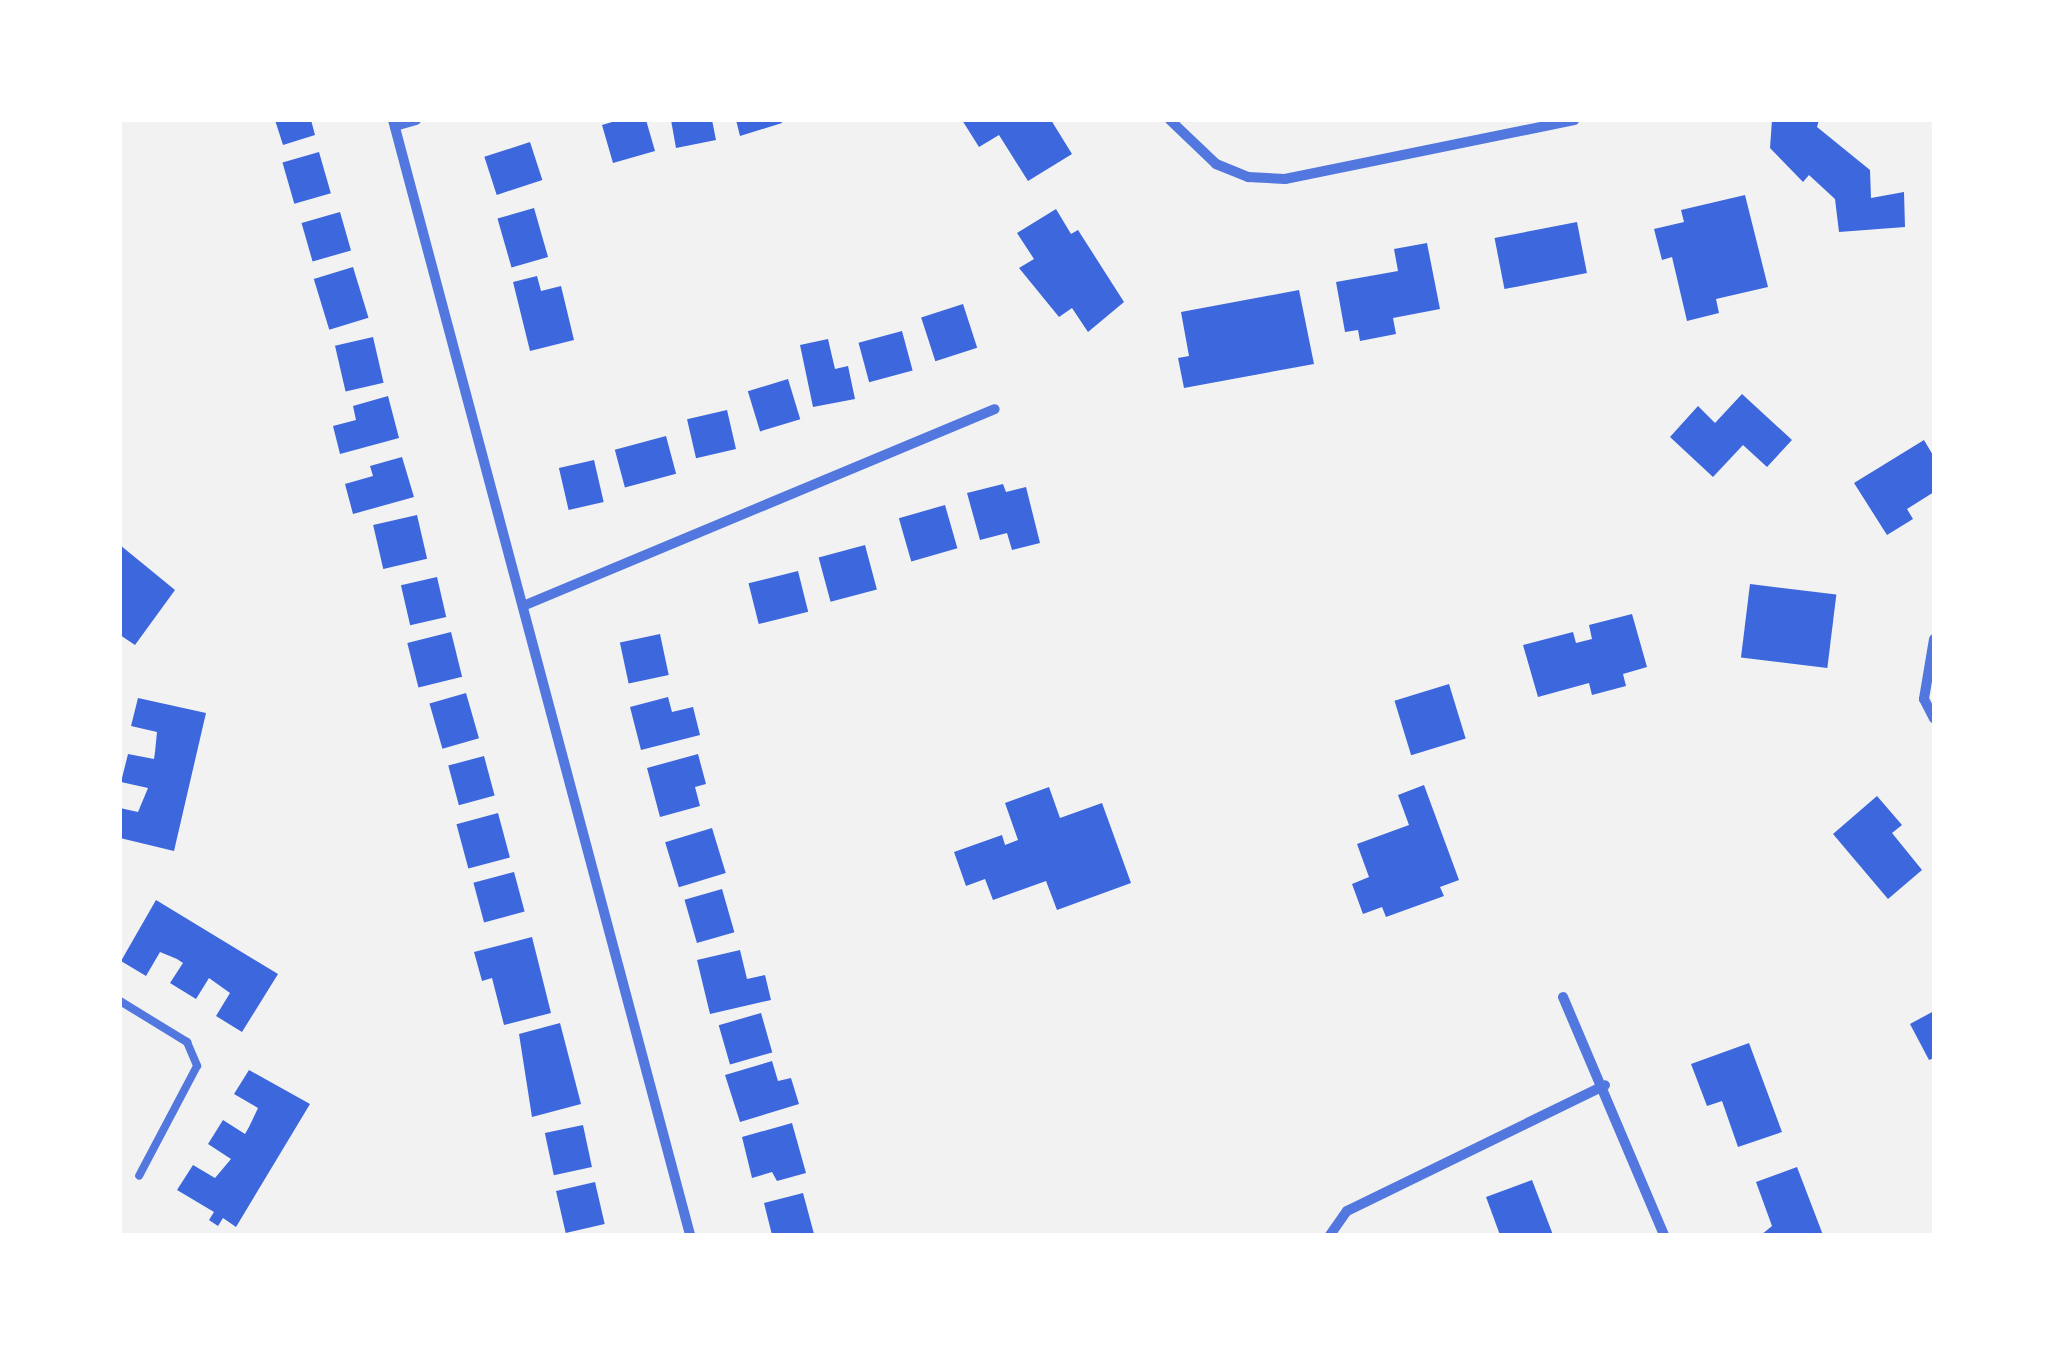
<!DOCTYPE html>
<style>
body{margin:0}
#map{position:relative;width:2054px;height:1355px;overflow:hidden;background:#f2f2f2;font-family:Poppins,sans-serif}
div>[style]{position:absolute}
[style*='--x']{left:calc(var(--x)*1px);top:calc(var(--y)*1px);width:calc(var(--w)*1px);rotate:calc(var(--a)*1deg)}
.building>*{inset:0;background:#3d67dc;transform-origin:0 0}
.service>*{height:8px;margin:-4px;padding:0 4px;transform-origin:4px;border-radius:4px;background:#5277de}
.minor>*{height:10px;margin:-5px;padding:0 5px;transform-origin:5px;border-radius:5px;background:#5277de}
span{translate:-50% -50%;white-space:nowrap;text-align:center;line-height:1.15;-webkit-text-stroke:8px #fff;paint-order:stroke}
.frame{position:absolute;inset:0;border:122px solid #fff;pointer-events:none}
</style>
<div id="map">
<div class="building">
<div style="clip-path:polygon(275px 120px,311px 120px,315px 135px,283px 145px)"></div>
<div style="clip-path:polygon(619px 120px,646px 120px,655px 151px,613px 163px,602px 125px)"></div>
<div style="clip-path:polygon(671px 120px,712px 120px,716px 140px,676px 148px)"></div>
<div style="clip-path:polygon(736px 120px,781px 120px,782px 123px,740px 136px)"></div>
<div style="clip-path:polygon(962px 120px,1051px 120px,1072px 154px,1028px 181px,999px 135px,979px 147px)"></div>
<div style="clip-path:polygon(1772px 120px,1819px 120px,1817px 127px,1870px 170px,1871px 198px,1904px 192px,1905px 227px,1839px 232px,1835px 199px,1809px 175px,1803px 182px,1770px 148px)"></div>
<div style="left:530px;top:142px;width:40px;height:48px;rotate:72deg"></div>
<div style="left:319px;top:152px;width:43px;height:38px;rotate:74deg"></div>
<div style="clip-path:polygon(1745px 195px,1768px 287px,1716px 299px,1719px 313px,1687px 321px,1672px 257px,1662px 260px,1654px 229px,1684px 222px,1681px 210px)"></div>
<div style="left:534px;top:208px;width:51px;height:38px;rotate:74deg"></div>
<div style="clip-path:polygon(1056px 209px,1071px 234px,1078px 230px,1124px 302px,1088px 332px,1072px 308px,1059px 317px,1019px 268px,1034px 259px,1017px 233px)"></div>
<div style="left:340px;top:212px;width:40px;height:40px;rotate:74deg"></div>
<div style="left:1577px;top:222px;width:52px;height:84px;rotate:79deg"></div>
<div style="clip-path:polygon(1427px 243px,1440px 309px,1393px 318px,1396px 334px,1360px 341px,1358px 330px,1345px 332px,1336px 282px,1398px 271px,1394px 249px)"></div>
<div style="left:353px;top:267px;width:53px;height:41px;rotate:73deg"></div>
<div style="clip-path:polygon(537px 276px,541px 291px,561px 286px,574px 340px,530px 351px,513px 282px)"></div>
<div style="clip-path:polygon(1299px 290px,1314px 364px,1184px 388px,1178px 358px,1189px 356px,1181px 312px)"></div>
<div style="left:963px;top:304px;width:46px;height:44px;rotate:72deg"></div>
<div style="left:902px;top:331px;width:41px;height:45px;rotate:75deg"></div>
<div style="left:373px;top:337px;width:47px;height:39px;rotate:77deg"></div>
<div style="clip-path:polygon(828px 339px,835px 369px,848px 366px,855px 399px,813px 407px,800px 345px)"></div>
<div style="left:788px;top:379px;width:42px;height:42px;rotate:73deg"></div>
<div style="clip-path:polygon(1742px 394px,1792px 440px,1767px 467px,1743px 445px,1713px 477px,1670px 437px,1698px 406px,1715px 423px)"></div>
<div style="clip-path:polygon(388px 396px,399px 438px,340px 454px,333px 426px,356px 420px,353px 406px)"></div>
<div style="left:727px;top:410px;width:40px;height:41px;rotate:77deg"></div>
<div style="left:666px;top:436px;width:39px;height:53px;rotate:75deg"></div>
<div style="clip-path:polygon(1924px 440px,1934px 457px,1934px 492px,1907px 509px,1913px 519px,1887px 535px,1854px 483px)"></div>
<div style="clip-path:polygon(402px 457px,414px 497px,353px 514px,345px 484px,373px 476px,370px 466px)"></div>
<div style="left:594px;top:460px;width:43px;height:36px;rotate:77deg"></div>
<div style="clip-path:polygon(1003px 484px,1006px 492px,1026px 487px,1040px 543px,1012px 550px,1007px 533px,980px 540px,967px 493px)"></div>
<div style="left:945px;top:505px;width:45px;height:48px;rotate:74deg"></div>
<div style="left:417px;top:515px;width:45px;height:45px;rotate:77deg"></div>
<div style="clip-path:polygon(120px 545px,175px 590px,135px 645px,120px 635px)"></div>
<div style="left:865px;top:545px;width:46px;height:48px;rotate:75deg"></div>
<div style="left:798px;top:571px;width:42px;height:51px;rotate:76deg"></div>
<div style="left:437px;top:577px;width:41px;height:37px;rotate:77deg"></div>
<div style="left:1750px;top:584px;width:87px;height:74px;rotate:7deg"></div>
<div style="clip-path:polygon(1632px 614px,1647px 667px,1623px 674px,1626px 686px,1592px 695px,1589px 683px,1538px 697px,1523px 645px,1573px 632px,1576px 643px,1592px 639px,1589px 625px)"></div>
<div style="left:451px;top:632px;width:46px;height:45px;rotate:76deg"></div>
<div style="left:660px;top:634px;width:42px;height:41px;rotate:78deg"></div>
<div style="left:1449px;top:684px;width:57px;height:57px;rotate:73deg"></div>
<div style="left:466px;top:693px;width:47px;height:38px;rotate:74deg"></div>
<div style="clip-path:polygon(668px 697px,672px 712px,693px 707px,700px 735px,641px 750px,630px 707px)"></div>
<div style="clip-path:polygon(138px 698px,206px 713px,174px 851px,120px 838px,120px 808px,138px 812px,148px 788px,121px 782px,128px 754px,154px 759px,155px 752px,157px 732px,131px 726px)"></div>
<div style="clip-path:polygon(698px 754px,706px 784px,695px 787px,700px 806px,660px 817px,647px 768px)"></div>
<div style="left:484px;top:756px;width:41px;height:37px;rotate:75deg"></div>
<div style="clip-path:polygon(1424px 785px,1459px 880px,1440px 887px,1444px 896px,1386px 917px,1382px 907px,1363px 914px,1352px 884px,1369px 877px,1357px 844px,1409px 825px,1398px 795px)"></div>
<div style="clip-path:polygon(1049px 787px,1060px 818px,1102px 803px,1131px 883px,1057px 910px,1046px 881px,993px 900px,985px 879px,966px 886px,954px 852px,1002px 835px,1005px 845px,1018px 840px,1005px 803px)"></div>
<div style="clip-path:polygon(1877px 796px,1902px 825px,1892px 833px,1922px 870px,1888px 899px,1833px 834px)"></div>
<div style="left:498px;top:813px;width:46px;height:43px;rotate:75deg"></div>
<div style="left:712px;top:828px;width:47px;height:49px;rotate:73deg"></div>
<div style="left:514px;top:872px;width:41px;height:42px;rotate:75deg"></div>
<div style="left:722px;top:889px;width:45px;height:39px;rotate:74deg"></div>
<div style="clip-path:polygon(156px 900px,278px 974px,242px 1032px,216px 1016px,230px 993px,209px 978px,196px 999px,170px 983px,183px 963px,177px 959px,160px 952px,146px 976px,121px 961px)"></div>
<div style="clip-path:polygon(532px 937px,551px 1013px,504px 1025px,492px 978px,482px 981px,474px 952px)"></div>
<div style="clip-path:polygon(740px 950px,747px 979px,765px 975px,771px 1000px,710px 1014px,697px 960px)"></div>
<div style="clip-path:polygon(1934px 1011px,1934px 1058px,1929px 1060px,1910px 1024px)"></div>
<div style="left:761px;top:1013px;width:41px;height:44px;rotate:74deg"></div>
<div style="clip-path:polygon(560px 1023px,581px 1104px,532px 1117px,519px 1034px)"></div>
<div style="clip-path:polygon(1749px 1043px,1782px 1132px,1738px 1147px,1722px 1101px,1707px 1106px,1691px 1064px)"></div>
<div style="clip-path:polygon(772px 1061px,778px 1081px,791px 1078px,799px 1104px,740px 1122px,725px 1075px)"></div>
<div style="clip-path:polygon(249px 1070px,310px 1104px,236px 1227px,223px 1218px,218px 1226px,209px 1220px,214px 1212px,177px 1190px,193px 1165px,215px 1178px,231px 1159px,208px 1144px,223px 1120px,245px 1134px,249px 1127px,258px 1108px,234px 1094px)"></div>
<div style="clip-path:polygon(792px 1123px,806px 1173px,777px 1181px,772px 1172px,752px 1178px,742px 1137px)"></div>
<div style="left:583px;top:1125px;width:43px;height:39px;rotate:78deg"></div>
<div style="clip-path:polygon(1797px 1167px,1823px 1235px,1761px 1235px,1772px 1226px,1756px 1182px)"></div>
<div style="clip-path:polygon(1532px 1180px,1553px 1235px,1500px 1235px,1486px 1197px)"></div>
<div style="left:595px;top:1182px;width:43px;height:40px;rotate:77deg"></div>
<div style="clip-path:polygon(803px 1193px,814px 1234px,772px 1235px,764px 1203px)"></div>
</div>
<div class="service">
<div style="--x:120;--y:1001;--w:79;--a:31.5"></div>
<div style="--x:187;--y:1042;--w:26;--a:67"></div>
<div style="--x:197;--y:1066;--w:124;--a:117.8"></div>
</div>
<div class="minor">
<div style="--x:393;--y:120;--w:1154;--a:75.08"></div>
<div style="--x:1170;--y:120;--w:64;--a:43.7"></div>
<div style="--x:1216;--y:164;--w:35;--a:22"></div>
<div style="--x:1248;--y:177;--w:37;--a:3"></div>
<div style="--x:1285;--y:179;--w:295;--a:-11.5"></div>
<div style="--x:395;--y:126;--w:22;--a:-16"></div>
<div style="--x:523;--y:606;--w:511;--a:-22.65"></div>
<div style="--x:1934;--y:639;--w:61;--a:99.5"></div>
<div style="--x:1924;--y:699;--w:22;--a:63"></div>
<div style="--x:1563;--y:997;--w:259;--a:67"></div>
<div style="--x:1330;--y:1235;--w:29;--a:-55"></div>
<div style="--x:1347;--y:1211;--w:287;--a:-26"></div>
</div>
<div class="frame"></div>
</div>
